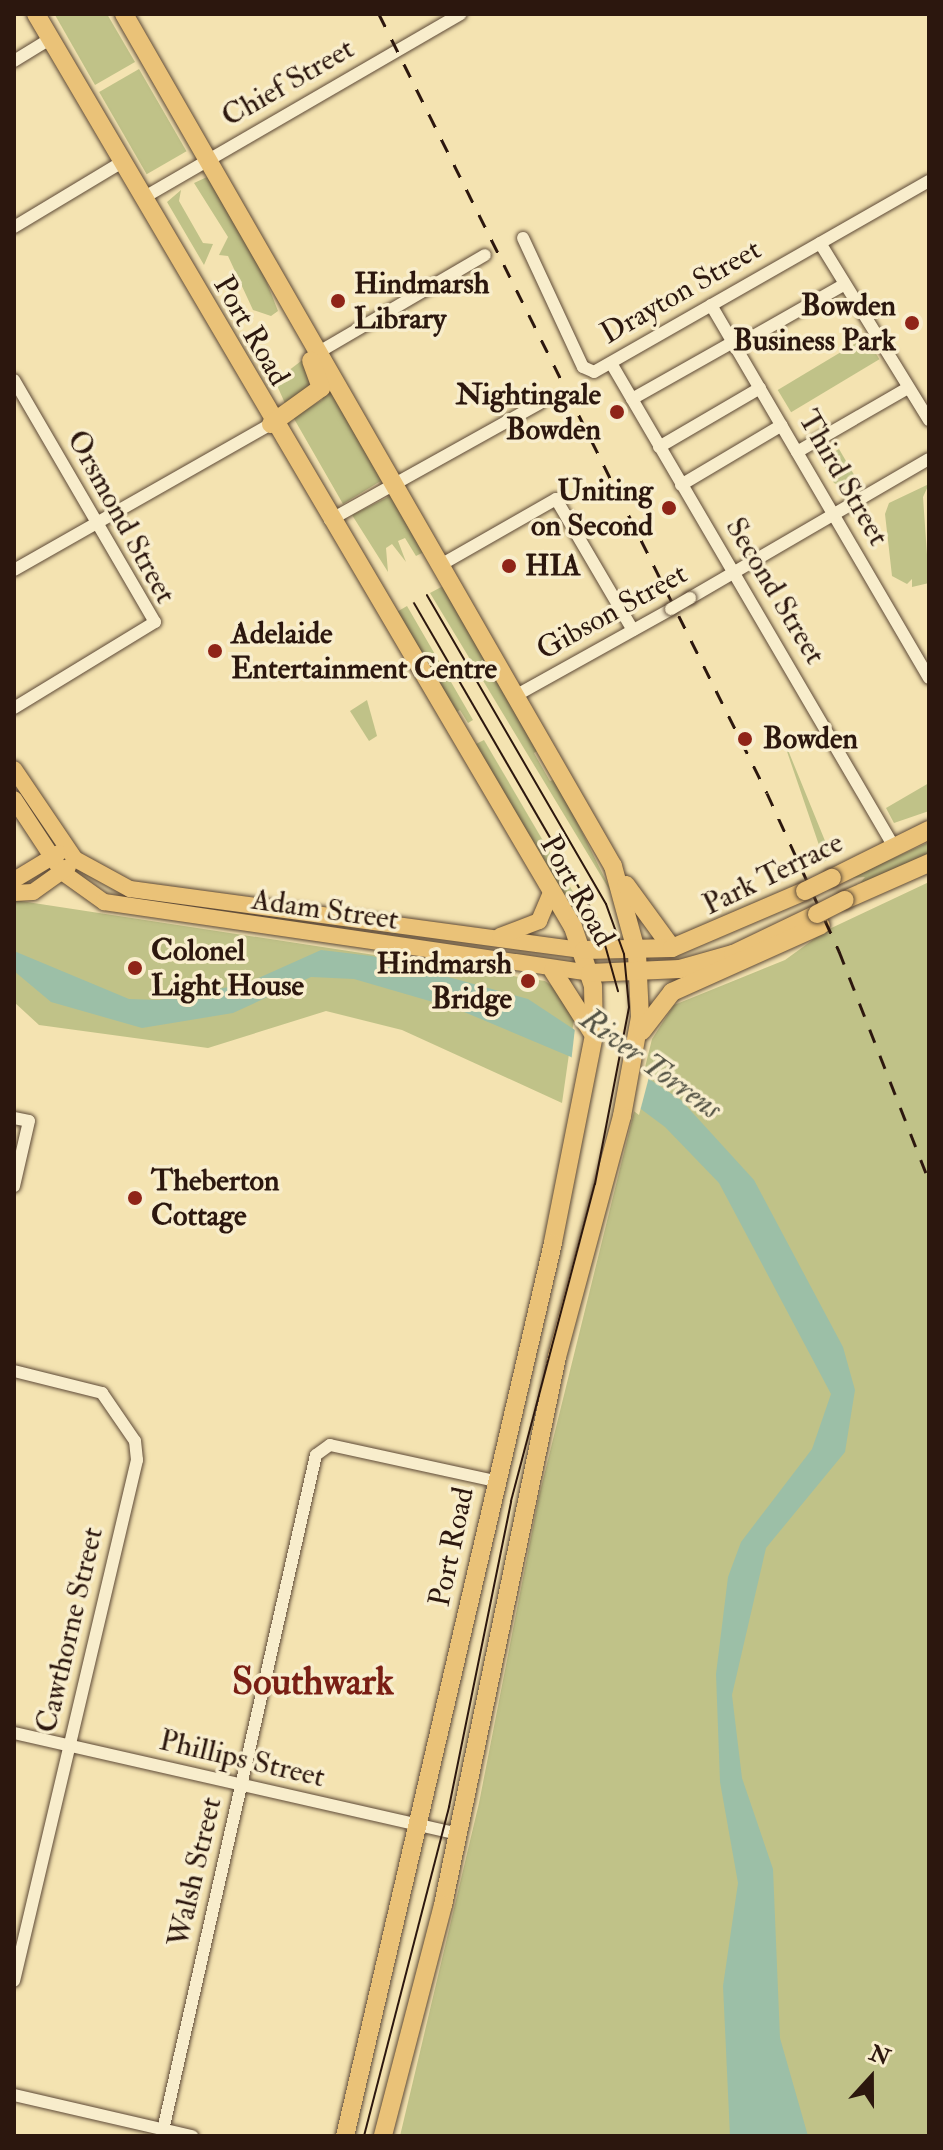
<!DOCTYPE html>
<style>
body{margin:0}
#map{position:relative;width:943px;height:2150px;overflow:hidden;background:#f4e3b1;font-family:"IM FELL Double Pica",serif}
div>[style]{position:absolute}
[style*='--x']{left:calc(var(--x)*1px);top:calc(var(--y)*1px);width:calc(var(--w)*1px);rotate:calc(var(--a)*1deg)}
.green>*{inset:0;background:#c0c288;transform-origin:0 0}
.water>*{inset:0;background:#9cbfa7}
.pier>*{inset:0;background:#f4e3b1}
.roads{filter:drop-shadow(0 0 2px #5e4a37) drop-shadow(0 0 2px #5e4a37)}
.minor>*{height:12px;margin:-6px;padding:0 6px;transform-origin:6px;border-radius:6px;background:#f8edcc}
.major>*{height:16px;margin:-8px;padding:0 8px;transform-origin:8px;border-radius:8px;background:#eac278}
.highway>*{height:18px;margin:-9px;padding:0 9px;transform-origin:9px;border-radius:9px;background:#eac278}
.tram>*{height:2px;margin:-1px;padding:0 1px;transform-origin:1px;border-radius:1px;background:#2c170e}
.rail>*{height:3px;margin-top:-1.5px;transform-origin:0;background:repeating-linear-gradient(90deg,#2c170e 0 14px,transparent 0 28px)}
.bridges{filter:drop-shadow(0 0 2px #5e4a37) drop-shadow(0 0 2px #5e4a37)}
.minor-bridge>*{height:12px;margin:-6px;padding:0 6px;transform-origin:6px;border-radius:6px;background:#f8edcc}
.highway-bridge>*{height:18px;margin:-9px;padding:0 9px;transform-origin:9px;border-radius:9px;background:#eac278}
.dots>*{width:22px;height:22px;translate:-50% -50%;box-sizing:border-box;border:4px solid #f8edcc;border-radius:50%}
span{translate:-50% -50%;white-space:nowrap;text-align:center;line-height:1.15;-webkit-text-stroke:7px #f8edcc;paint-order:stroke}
.street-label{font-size:30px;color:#2c170e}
.poi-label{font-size:30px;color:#2c170e;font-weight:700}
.left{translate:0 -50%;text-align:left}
.right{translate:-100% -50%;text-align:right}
.water-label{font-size:32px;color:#535244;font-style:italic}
.district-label{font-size:38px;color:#7a1f14;font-weight:700}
.frame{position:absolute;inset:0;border:16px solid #2c170e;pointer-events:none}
.north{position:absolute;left:831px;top:2038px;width:80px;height:80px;-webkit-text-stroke:6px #f8edcc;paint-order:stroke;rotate:21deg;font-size:22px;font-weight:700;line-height:32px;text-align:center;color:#2c170e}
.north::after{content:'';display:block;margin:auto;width:28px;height:36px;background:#2c170e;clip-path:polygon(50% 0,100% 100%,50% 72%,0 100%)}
</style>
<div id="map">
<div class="green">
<div style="clip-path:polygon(107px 14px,135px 62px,95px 85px,55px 15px)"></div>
<div style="left:139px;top:69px;width:95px;height:46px;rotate:60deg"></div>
<div style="clip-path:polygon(207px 177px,262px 270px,278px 311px,271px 316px,253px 310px,228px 256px,219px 255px,228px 237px,194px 183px)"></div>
<div style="clip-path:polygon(181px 190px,179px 201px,203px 243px,213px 244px,204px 265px,167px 202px)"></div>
<div style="left:866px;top:337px;width:26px;height:103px;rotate:59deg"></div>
<div style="clip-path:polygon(305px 358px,318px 383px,288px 410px,275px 381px)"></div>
<div style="clip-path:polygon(329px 384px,384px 479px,343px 504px,293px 417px,322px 400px)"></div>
<div style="clip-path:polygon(839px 449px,860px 485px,851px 490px,834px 483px,821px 460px)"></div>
<div style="clip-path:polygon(929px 484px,923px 497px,929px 583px,912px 587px,912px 579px,907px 584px,892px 576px,885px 514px,889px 503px)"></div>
<div style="clip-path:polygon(392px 495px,426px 551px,416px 556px,405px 538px,398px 541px,406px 562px,392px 544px,386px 548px,388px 572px,352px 515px)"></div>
<div style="clip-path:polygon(445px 585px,540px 749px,534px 753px,550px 781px,556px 779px,615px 899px,430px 593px)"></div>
<div style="clip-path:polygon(407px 606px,473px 720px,468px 723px,460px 710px,454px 714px,395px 613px)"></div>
<div style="clip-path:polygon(367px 700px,377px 736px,369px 741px,350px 711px)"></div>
<div style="clip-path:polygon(779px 728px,832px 858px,823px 862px,821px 851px)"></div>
<div style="clip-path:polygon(484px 740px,586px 914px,579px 919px,509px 809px,476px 744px)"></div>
<div style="clip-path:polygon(929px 783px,929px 811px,894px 823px,886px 808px)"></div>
<div style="clip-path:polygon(929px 842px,929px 854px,856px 888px,865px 877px,850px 878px)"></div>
<div style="clip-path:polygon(929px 882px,929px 2136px,400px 2136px,479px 1803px,539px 1496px,652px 1039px,674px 1005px,785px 960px,825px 931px)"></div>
<div style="clip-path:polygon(14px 900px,545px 981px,561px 992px,574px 1019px,562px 1103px,402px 1030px,326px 1011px,208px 1048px,39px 1025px,14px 1002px)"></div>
</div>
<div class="water">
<div style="clip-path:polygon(321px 950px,372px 956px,528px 999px,681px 1100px,754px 1180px,843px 1347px,855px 1390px,845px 1452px,766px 1548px,732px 1695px,742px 1778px,773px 1869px,780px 2038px,808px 2136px,730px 2136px,723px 1986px,738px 1883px,720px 1782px,716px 1674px,728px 1577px,741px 1542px,812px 1449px,831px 1394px,719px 1183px,665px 1127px,571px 1057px,457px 1009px,354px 979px,311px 977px,233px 1013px,142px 1028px,51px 1002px,14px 971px,14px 951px,129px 999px,159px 1000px,245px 984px)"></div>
</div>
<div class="pier">
<div style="clip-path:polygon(575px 1028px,649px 1077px,639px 1115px,571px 1063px)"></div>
</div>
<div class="roads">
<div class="minor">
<div style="--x:14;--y:61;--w:42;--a:-31.4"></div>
<div style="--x:143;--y:198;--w:367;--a:-30.1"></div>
<div style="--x:14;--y:227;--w:126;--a:-31"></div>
<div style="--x:523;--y:238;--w:142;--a:65.1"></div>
<div style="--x:583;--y:367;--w:12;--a:24"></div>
<div style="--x:594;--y:372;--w:386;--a:-29.7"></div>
<div style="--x:820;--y:243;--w:208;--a:58.4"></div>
<div style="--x:711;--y:305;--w:432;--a:59.7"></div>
<div style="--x:736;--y:346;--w:125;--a:-29.6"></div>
<div style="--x:319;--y:352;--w:192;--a:-30.3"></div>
<div style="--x:611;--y:363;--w:561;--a:59.68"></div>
<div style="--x:14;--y:380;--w:280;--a:59.8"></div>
<div style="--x:155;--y:622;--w:165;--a:148.6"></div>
<div style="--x:632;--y:399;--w:116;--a:-29.4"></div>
<div style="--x:659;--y:447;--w:117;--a:-30.3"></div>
<div style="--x:797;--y:452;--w:126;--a:-30"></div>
<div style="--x:681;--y:485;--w:117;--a:-30.7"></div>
<div style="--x:330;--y:520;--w:240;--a:-29.1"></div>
<div style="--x:444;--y:563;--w:129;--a:-29.7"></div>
<div style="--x:556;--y:499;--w:152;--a:59.6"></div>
<div style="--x:14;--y:570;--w:296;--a:-29.6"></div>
<div style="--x:690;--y:598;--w:276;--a:-30.2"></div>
<div style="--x:515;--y:696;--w:179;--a:-29.1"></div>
<div style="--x:14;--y:1118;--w:15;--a:11"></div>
<div style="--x:29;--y:1121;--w:67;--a:103"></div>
<div style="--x:14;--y:1371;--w:91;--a:14"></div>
<div style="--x:102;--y:1393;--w:58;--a:55.5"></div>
<div style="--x:135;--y:1441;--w:19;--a:84"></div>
<div style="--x:137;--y:1460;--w:535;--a:103.28"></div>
<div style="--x:14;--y:1733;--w:455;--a:12.8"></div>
<div style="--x:14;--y:2095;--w:183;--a:13"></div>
<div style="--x:163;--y:2130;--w:692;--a:-77.23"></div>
<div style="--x:316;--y:1455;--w:17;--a:-36"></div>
<div style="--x:330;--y:1445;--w:169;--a:12.3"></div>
</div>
<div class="major">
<div style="--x:14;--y:769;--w:109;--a:55.9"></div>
<div style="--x:75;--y:859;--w:63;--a:28.6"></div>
<div style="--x:130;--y:889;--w:458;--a:7.7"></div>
<div style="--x:14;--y:799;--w:87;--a:56.7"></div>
<div style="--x:62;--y:872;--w:52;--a:35.5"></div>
<div style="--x:104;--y:902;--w:491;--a:8.3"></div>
<div style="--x:14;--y:880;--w:52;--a:-31"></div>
<div style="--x:14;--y:893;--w:19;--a:-3"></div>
<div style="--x:33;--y:892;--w:43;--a:-35.5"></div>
<div style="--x:500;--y:936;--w:42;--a:-21"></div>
<div style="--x:539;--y:921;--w:30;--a:-67"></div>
</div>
<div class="highway">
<div style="--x:36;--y:14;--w:1059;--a:59.54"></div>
<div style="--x:573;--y:927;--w:62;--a:71.3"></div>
<div style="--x:593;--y:986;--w:49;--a:88.8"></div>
<div style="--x:594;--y:1035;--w:212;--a:101.2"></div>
<div style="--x:553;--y:1243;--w:917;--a:103.11"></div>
<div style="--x:124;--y:14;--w:982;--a:60.15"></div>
<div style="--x:613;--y:866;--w:91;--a:74.7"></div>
<div style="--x:637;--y:954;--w:63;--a:87.3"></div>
<div style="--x:640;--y:1017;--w:101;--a:100.3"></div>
<div style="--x:622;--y:1116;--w:250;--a:105.1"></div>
<div style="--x:557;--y:1357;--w:560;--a:101.75"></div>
<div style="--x:443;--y:1905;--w:239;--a:104.6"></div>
<div style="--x:271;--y:424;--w:62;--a:-35.8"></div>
<div style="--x:321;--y:388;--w:29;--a:-110"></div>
<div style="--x:832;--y:878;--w:108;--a:-26.3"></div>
<div style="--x:626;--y:885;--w:78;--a:53.9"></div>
<div style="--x:845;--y:900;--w:92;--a:-23.8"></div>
<div style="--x:584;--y:950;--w:88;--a:-1.3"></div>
<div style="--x:672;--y:948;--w:145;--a:-23.2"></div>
<div style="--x:553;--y:971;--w:76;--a:57.4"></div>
<div style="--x:590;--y:973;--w:90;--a:-2.5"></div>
<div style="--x:680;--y:969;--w:55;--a:-15.8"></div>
<div style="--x:733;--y:954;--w:93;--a:-25.5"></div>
<div style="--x:642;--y:1031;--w:49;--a:-52.4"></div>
<div style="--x:672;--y:992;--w:163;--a:-24.2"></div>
</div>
</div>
<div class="tram">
<div style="--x:414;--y:603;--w:367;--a:59.9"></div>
<div style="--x:598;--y:920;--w:74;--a:74.3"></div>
<div style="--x:364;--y:2136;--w:340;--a:-75.5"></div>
<div style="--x:449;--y:1807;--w:312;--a:-78.5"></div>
<div style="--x:511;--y:1501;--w:328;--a:-75.2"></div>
<div style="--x:595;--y:1184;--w:180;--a:-79.1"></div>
<div style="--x:629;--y:1007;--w:53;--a:-95.4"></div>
<div style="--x:624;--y:954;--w:53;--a:-109.8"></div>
<div style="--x:606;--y:904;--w:357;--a:-120.1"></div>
</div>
<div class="rail">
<div style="--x:379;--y:14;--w:870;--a:63.52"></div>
<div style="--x:767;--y:793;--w:174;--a:65.5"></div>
<div style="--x:839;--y:951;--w:247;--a:68.6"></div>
</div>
<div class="bridges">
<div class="minor-bridge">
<div style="--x:671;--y:609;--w:22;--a:-30"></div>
</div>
<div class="highway-bridge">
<div style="--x:805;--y:891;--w:30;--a:-26"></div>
<div style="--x:817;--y:914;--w:31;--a:-27"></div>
</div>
</div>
<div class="dots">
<div style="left:338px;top:301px;background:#8f2418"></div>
<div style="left:912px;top:323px;background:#8f2418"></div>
<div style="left:617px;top:412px;background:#8f2418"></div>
<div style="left:669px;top:508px;background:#8f2418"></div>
<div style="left:509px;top:566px;background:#8f2418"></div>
<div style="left:215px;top:651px;background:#8f2418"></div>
<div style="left:745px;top:739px;background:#8f2418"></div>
<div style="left:135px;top:968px;background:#8f2418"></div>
<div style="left:528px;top:981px;background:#8f2418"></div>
<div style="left:135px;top:1198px;background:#8f2418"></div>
</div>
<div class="street-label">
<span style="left:288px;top:83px;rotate:-30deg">Chief Street</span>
<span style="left:681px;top:292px;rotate:-30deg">Drayton Street</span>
<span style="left:251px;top:331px;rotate:60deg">Port Road</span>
<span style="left:843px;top:478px;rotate:60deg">Third Street</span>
<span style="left:121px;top:517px;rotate:61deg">Orsmond Street</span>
<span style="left:775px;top:591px;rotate:59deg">Second Street</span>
<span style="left:612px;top:612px;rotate:-29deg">Gibson Street</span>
<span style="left:773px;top:874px;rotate:-26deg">Park Terrace</span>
<span style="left:577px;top:891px;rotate:61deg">Port Road</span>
<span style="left:325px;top:910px;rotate:8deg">Adam Street</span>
<span style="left:452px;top:1547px;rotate:-78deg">Port Road</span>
<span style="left:70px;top:1630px;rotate:-77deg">Cawthorne Street</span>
<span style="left:242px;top:1759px;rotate:13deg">Phillips Street</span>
<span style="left:195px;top:1872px;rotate:-77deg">Walsh Street</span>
</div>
<div class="poi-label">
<span class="left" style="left:354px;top:301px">Hindmarsh<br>Library</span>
<span class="right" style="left:896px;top:323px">Bowden<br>Business Park</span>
<span class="right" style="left:601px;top:412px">Nightingale<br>Bowden</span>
<span class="right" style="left:653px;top:508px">Uniting<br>on Second</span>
<span class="left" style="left:525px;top:566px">HIA</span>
<span class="left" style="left:231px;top:651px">Adelaide<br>Entertainment Centre</span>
<span class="left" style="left:763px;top:739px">Bowden</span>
<span class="left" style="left:151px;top:968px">Colonel<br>Light House</span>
<span class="right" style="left:512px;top:981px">Hindmarsh<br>Bridge</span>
<span class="left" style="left:151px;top:1198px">Theberton<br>Cottage</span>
</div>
<div class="water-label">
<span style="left:651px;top:1064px;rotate:36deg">River Torrens</span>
</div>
<div class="district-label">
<span style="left:313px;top:1683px">Southwark</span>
</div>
<div class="frame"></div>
<div class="north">N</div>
</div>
